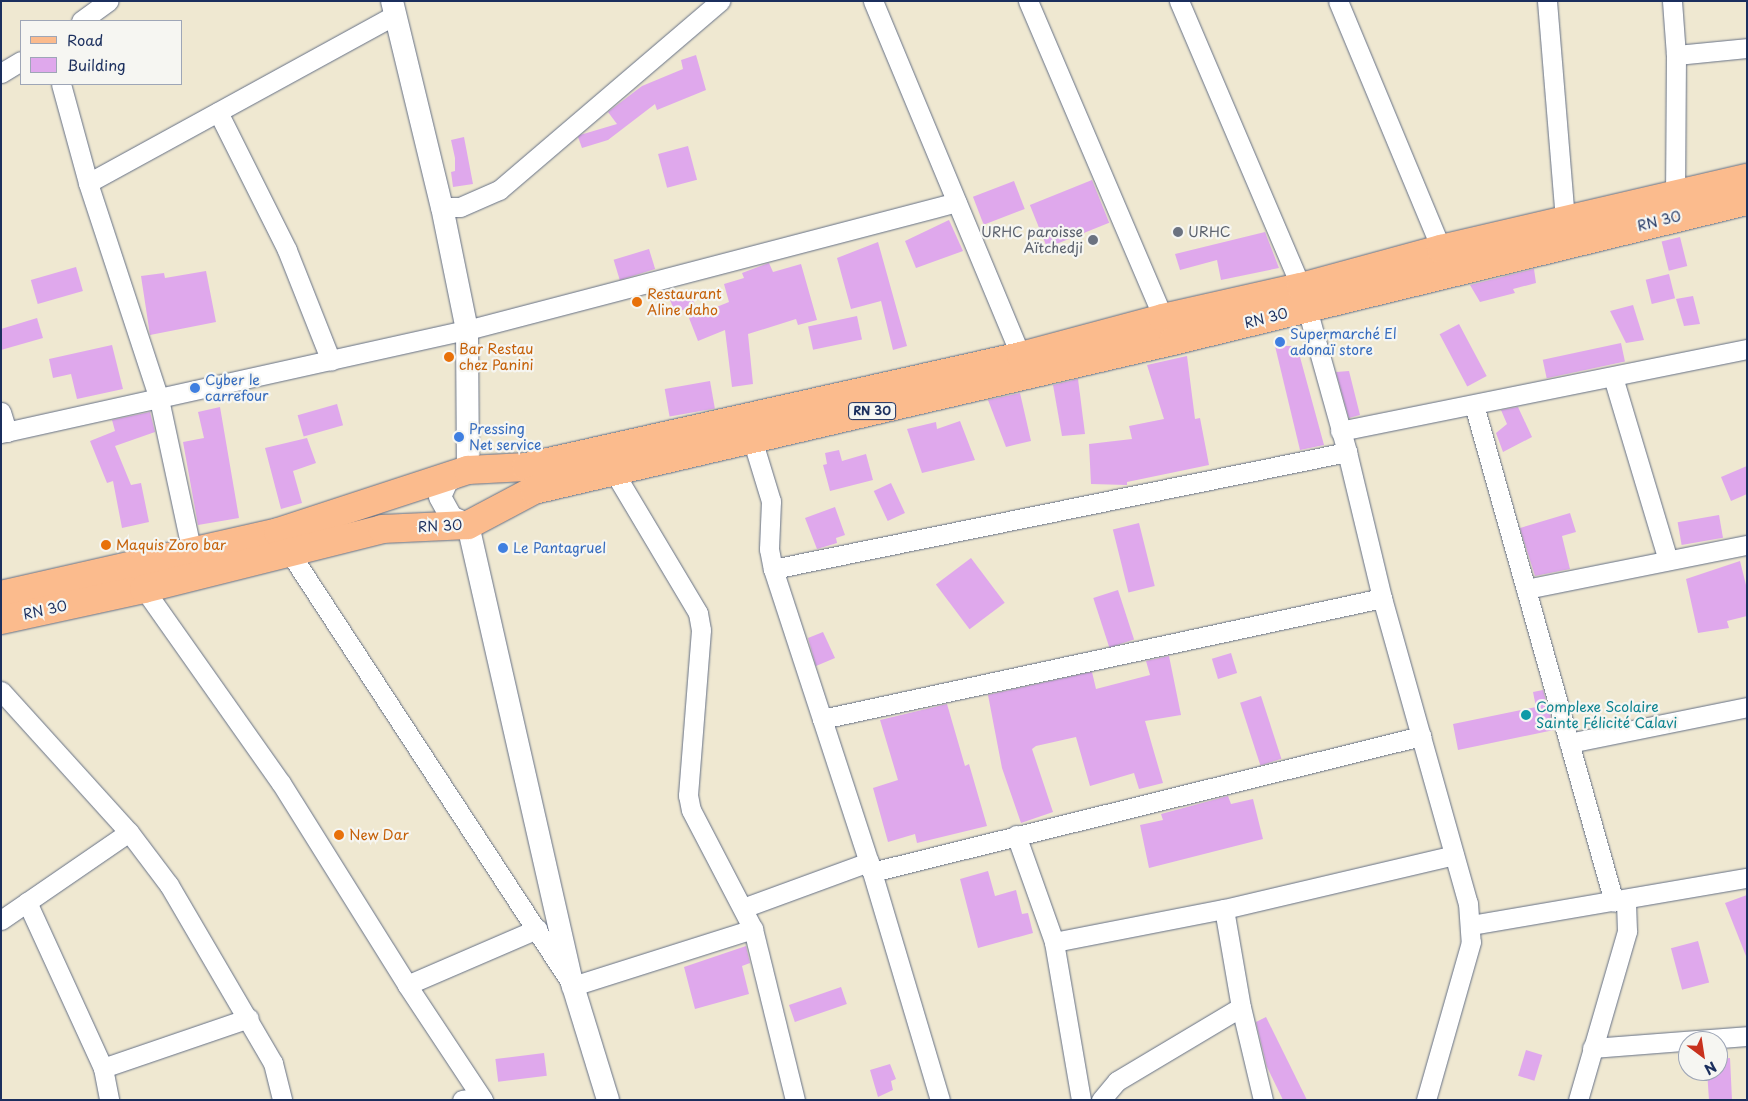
<!DOCTYPE html>
<meta charset="utf-8">
<style>
body{margin:0}
#map{position:relative;width:1748px;height:1101px;overflow:hidden;background:#efe8d1;font-family:"Playpen Sans",sans-serif}
div>[style]{position:absolute}
[style*='--x']{left:calc(var(--x)*1px);top:calc(var(--y)*1px);width:calc(var(--w)*1px);rotate:calc(var(--a)*1deg)}
.building>*{inset:0;background:#dfa8ec;transform-origin:0 0}
.roads{filter:drop-shadow(0 0 1px #657086) drop-shadow(0 0 1px #657086)}
.minor>*{height:19px;margin:-9.5px;padding:0 9.5px;transform-origin:9.5px;border-radius:9.5px;background:#fff}
.tertiary>*{height:22px;margin:-11px;padding:0 11px;transform-origin:11px;border-radius:11px;background:#fff}
.primary>*{height:28px;margin:-14px;padding:0 14px;transform-origin:14px;border-radius:14px;background:#fbbb8d}
.dots>*{width:14px;height:14px;translate:-50% -50%;box-sizing:border-box;border:2px solid #f6f6f2;border-radius:50%}
span{translate:-50% -50%;white-space:nowrap;text-align:center;line-height:1.15;-webkit-text-stroke:4.5px #f6f6f2;paint-order:stroke}
.shield-label span{padding:1px 4px;background:#f6f6f2;border:1px solid;border-radius:4px;-webkit-text-stroke-width:0}
.shield-label{font-size:12px;color:#1b2f5e;font-weight:700}
.street-label{font-size:14px;color:#1b2f5e}
.worship-label{font-size:14px;color:#5b616d}
.right{translate:-100% -50%;text-align:right}
.left{translate:0 -50%;text-align:left}
.food-label{font-size:14px;color:#c56008}
.shop-label{font-size:14px;color:#366cbe}
.culture-label{font-size:14px;color:#0d838f}
.frame{position:absolute;inset:0;border:2px solid #1b2f5e;pointer-events:none}
.legend{position:absolute;left:20px;top:20px;width:162px;height:65px;box-sizing:border-box;background:#f6f6f2;border:1px solid #9ea6b7;margin:0;padding:6px 9px;list-style:none;font-size:15px;color:#1b2f5e}
.legend li{display:flex;align-items:center;gap:10px;height:25px}
.legend b{width:25px;border:1px solid #9ea6b7}
.north{position:absolute;left:1678px;top:1031px;width:50px;height:50px;box-sizing:border-box;background:#f6f6f2;border:1px solid #9ea6b7;border-radius:50%;rotate:149deg;font-size:14px;font-weight:700;line-height:20px;text-align:center;color:#1b2f5e}
.north::after{content:'';display:block;margin:auto;width:18px;height:22px;background:#c8321e;clip-path:polygon(50% 0,100% 100%,50% 72%,0 100%)}
</style>
<div id="map">
<div class="building">
<div style="clip-path:polygon(696px 55px,706px 90px,657px 110px,655px 104px,608px 140px,582px 148px,578px 137px,580px 135px,617px 124px,608px 112px,642px 86px,683px 69px,681px 60px)"></div>
<div style="clip-path:polygon(464px 137px,473px 184px,453px 187px,451px 172px,455px 171px,455px 158px,451px 140px)"></div>
<div style="left:688px;top:146px;width:35px;height:31px;rotate:75deg"></div>
<div style="left:1092px;top:180px;width:46px;height:67px;rotate:68deg"></div>
<div style="left:1014px;top:181px;width:30px;height:44px;rotate:69deg"></div>
<div style="clip-path:polygon(949px 220px,963px 251px,916px 268px,905px 241px)"></div>
<div style="clip-path:polygon(1265px 232px,1279px 268px,1221px 280px,1217px 260px,1180px 270px,1175px 254px)"></div>
<div style="left:1680px;top:237px;width:30px;height:19px;rotate:76deg"></div>
<div style="clip-path:polygon(878px 242px,907px 346px,893px 350px,881px 301px,851px 309px,837px 258px)"></div>
<div style="left:649px;top:249px;width:21px;height:37px;rotate:73deg"></div>
<div style="clip-path:polygon(769px 263px,773px 272px,801px 264px,817px 320px,798px 325px,796px 319px,748px 334px,753px 384px,732px 387px,725px 330px,698px 341px,689px 318px,729px 302px,724px 284px,744px 278px,742px 273px)"></div>
<div style="left:76px;top:267px;width:25px;height:47px;rotate:74deg"></div>
<div style="clip-path:polygon(1534px 269px,1536px 283px,1513px 289px,1515px 293px,1480px 302px,1470px 285px)"></div>
<div style="clip-path:polygon(206px 271px,216px 322px,150px 335px,141px 276px,164px 273px,165px 278px)"></div>
<div style="left:1669px;top:274px;width:25px;height:24px;rotate:76deg"></div>
<div style="left:689px;top:291px;width:15px;height:21px;rotate:67deg"></div>
<div style="clip-path:polygon(1693px 296px,1700px 324px,1684px 326px,1676px 299px)"></div>
<div style="clip-path:polygon(1633px 305px,1644px 340px,1626px 343px,1610px 311px)"></div>
<div style="left:857px;top:316px;width:24px;height:50px;rotate:78deg"></div>
<div style="clip-path:polygon(37px 318px,43px 338px,1px 350px,1px 329px)"></div>
<div style="left:1459px;top:324px;width:59px;height:22px;rotate:62deg"></div>
<div style="left:1621px;top:343px;width:19px;height:80px;rotate:78deg"></div>
<div style="clip-path:polygon(112px 345px,123px 389px,77px 399px,71px 374px,53px 378px,49px 359px)"></div>
<div style="clip-path:polygon(1275px 346px,1297px 346px,1324px 445px,1300px 450px)"></div>
<div style="clip-path:polygon(1187px 356px,1195px 419px,1200px 418px,1209px 465px,1127px 482px,1127px 485px,1091px 484px,1089px 444px,1132px 439px,1129px 426px,1164px 419px,1147px 365px)"></div>
<div style="clip-path:polygon(1349px 371px,1360px 415px,1349px 418px,1336px 372px)"></div>
<div style="clip-path:polygon(1078px 379px,1085px 434px,1062px 436px,1053px 385px)"></div>
<div style="left:710px;top:381px;width:28px;height:46px;rotate:80deg"></div>
<div style="clip-path:polygon(1020px 393px,1031px 441px,1006px 447px,988px 400px)"></div>
<div style="left:337px;top:404px;width:22px;height:41px;rotate:74deg"></div>
<div style="clip-path:polygon(220px 407px,239px 518px,198px 525px,183px 442px,204px 438px,198px 412px)"></div>
<div style="clip-path:polygon(1518px 407px,1532px 437px,1503px 452px,1496px 433px,1507px 424px,1501px 410px)"></div>
<div style="clip-path:polygon(150px 412px,155px 432px,115px 446px,131px 485px,141px 483px,149px 522px,122px 528px,113px 481px,107px 483px,90px 441px,115px 431px,112px 420px)"></div>
<div style="clip-path:polygon(960px 421px,975px 460px,922px 473px,907px 429px,936px 422px,937px 429px)"></div>
<div style="clip-path:polygon(307px 438px,316px 463px,293px 471px,302px 503px,281px 509px,265px 448px)"></div>
<div style="clip-path:polygon(839px 450px,842px 461px,866px 454px,873px 480px,830px 491px,823px 465px,827px 464px,825px 453px)"></div>
<div style="clip-path:polygon(1747px 466px,1747px 494px,1731px 501px,1721px 477px)"></div>
<div style="left:891px;top:483px;width:33px;height:19px;rotate:65deg"></div>
<div style="clip-path:polygon(835px 507px,845px 535px,836px 538px,837px 543px,817px 549px,805px 518px)"></div>
<div style="clip-path:polygon(1570px 513px,1576px 532px,1562px 536px,1570px 569px,1535px 576px,1520px 528px)"></div>
<div style="left:1719px;top:515px;width:23px;height:42px;rotate:80deg"></div>
<div style="left:1139px;top:523px;width:65px;height:27px;rotate:76deg"></div>
<div style="left:971px;top:558px;width:56px;height:44px;rotate:53deg"></div>
<div style="clip-path:polygon(1740px 561px,1747px 589px,1747px 616px,1727px 621px,1729px 628px,1698px 633px,1686px 579px)"></div>
<div style="left:1118px;top:590px;width:52px;height:26px;rotate:72deg"></div>
<div style="clip-path:polygon(823px 632px,835px 658px,816px 666px,808px 638px)"></div>
<div style="left:1231px;top:653px;width:21px;height:20px;rotate:73deg"></div>
<div style="clip-path:polygon(1169px 656px,1181px 715px,1145px 721px,1163px 783px,1139px 789px,1134px 773px,1090px 786px,1076px 737px,1036px 746px,1032px 749px,1053px 812px,1021px 823px,1002px 768px,988px 695px,1092px 672px,1096px 689px,1150px 675px,1146px 661px)"></div>
<div style="clip-path:polygon(1543px 690px,1554px 730px,1458px 750px,1453px 724px,1536px 707px,1533px 692px)"></div>
<div style="left:1261px;top:696px;width:66px;height:22px;rotate:72deg"></div>
<div style="clip-path:polygon(947px 704px,965px 766px,969px 764px,987px 826px,917px 843px,915px 834px,888px 842px,873px 788px,898px 780px,880px 720px)"></div>
<div style="clip-path:polygon(1228px 796px,1231px 804px,1253px 799px,1263px 839px,1149px 868px,1140px 825px,1163px 820px,1161px 814px)"></div>
<div style="clip-path:polygon(988px 871px,995px 896px,1016px 890px,1022px 914px,1028px 913px,1033px 933px,978px 948px,960px 879px)"></div>
<div style="clip-path:polygon(1747px 895px,1747px 956px,1746px 956px,1725px 903px)"></div>
<div style="left:1698px;top:941px;width:43px;height:28px;rotate:75deg"></div>
<div style="clip-path:polygon(746px 946px,750px 963px,742px 966px,749px 994px,695px 1009px,684px 967px)"></div>
<div style="left:841px;top:987px;width:18px;height:55px;rotate:71deg"></div>
<div style="clip-path:polygon(1266px 1017px,1307px 1100px,1283px 1100px,1267px 1067px,1256px 1022px)"></div>
<div style="left:1526px;top:1050px;width:17px;height:27px;rotate:17deg"></div>
<div style="left:544px;top:1053px;width:23px;height:49px;rotate:83deg"></div>
<div style="clip-path:polygon(1730px 1058px,1732px 1100px,1709px 1100px,1707px 1071px,1718px 1071px,1718px 1059px)"></div>
<div style="clip-path:polygon(890px 1064px,896px 1079px,891px 1081px,893px 1090px,878px 1097px,870px 1070px)"></div>
</div>
<div class="roads">
<div class="minor">
<div style="--x:873;--y:1;--w:385;--a:67.4"></div>
<div style="--x:1028;--y:1;--w:345;--a:66.9"></div>
<div style="--x:1179;--y:1;--w:311;--a:66.9"></div>
<div style="--x:1301;--y:287;--w:171;--a:74.4"></div>
<div style="--x:1347;--y:452;--w:150;--a:76.5"></div>
<div style="--x:1382;--y:598;--w:317;--a:74.3"></div>
<div style="--x:1468;--y:903;--w:39;--a:86"></div>
<div style="--x:1471;--y:942;--w:164;--a:105.9"></div>
<div style="--x:1338;--y:1;--w:269;--a:67.4"></div>
<div style="--x:1547;--y:1;--w:219;--a:85.3"></div>
<div style="--x:1672;--y:1;--w:54;--a:85.8"></div>
<div style="--x:1676;--y:55;--w:138;--a:90.4"></div>
<div style="--x:81;--y:21;--w:34;--a:-36"></div>
<div style="--x:1676;--y:55;--w:71;--a:-5.6"></div>
<div style="--x:1;--y:73;--w:23;--a:-31"></div>
<div style="--x:61;--y:84;--w:103;--a:74.7"></div>
<div style="--x:88;--y:183;--w:227;--a:71.8"></div>
<div style="--x:159;--y:399;--w:157;--a:77.9"></div>
<div style="--x:218;--y:112;--w:154;--a:63.4"></div>
<div style="--x:287;--y:250;--w:119;--a:68.4"></div>
<div style="--x:88;--y:183;--w:350;--a:-28.7"></div>
<div style="--x:442;--y:207;--w:18;--a:0"></div>
<div style="--x:460;--y:207;--w:43;--a:-23.6"></div>
<div style="--x:499;--y:190;--w:291;--a:-40.5"></div>
<div style="--x:1613;--y:377;--w:191;--a:73.3"></div>
<div style="--x:1474;--y:405;--w:516;--a:74.27"></div>
<div style="--x:1;--y:412;--w:21;--a:73"></div>
<div style="--x:1340;--y:431;--w:415;--a:-11.4"></div>
<div style="--x:1;--y:433;--w:477;--a:-12.5"></div>
<div style="--x:467;--y:330;--w:506;--a:-14.64"></div>
<div style="--x:752;--y:439;--w:65;--a:73"></div>
<div style="--x:771;--y:501;--w:48;--a:92.4"></div>
<div style="--x:769;--y:549;--w:20;--a:79"></div>
<div style="--x:773;--y:569;--w:308;--a:71.9"></div>
<div style="--x:869;--y:862;--w:248;--a:73.4"></div>
<div style="--x:614;--y:472;--w:164;--a:59.2"></div>
<div style="--x:698;--y:613;--w:17;--a:80"></div>
<div style="--x:701;--y:630;--w:166;--a:94.5"></div>
<div style="--x:688;--y:795;--w:15;--a:79"></div>
<div style="--x:691;--y:810;--w:134;--a:62.5"></div>
<div style="--x:753;--y:929;--w:176;--a:76.2"></div>
<div style="--x:288;--y:550;--w:521;--a:56.83"></div>
<div style="--x:573;--y:986;--w:189;--a:-17.6"></div>
<div style="--x:773;--y:569;--w:586;--a:-11.52"></div>
<div style="--x:144;--y:589;--w:237;--a:54.8"></div>
<div style="--x:281;--y:783;--w:238;--a:58"></div>
<div style="--x:407;--y:985;--w:138;--a:56.5"></div>
<div style="--x:1526;--y:589;--w:225;--a:-11.3"></div>
<div style="--x:1;--y:691;--w:190;--a:47.8"></div>
<div style="--x:129;--y:832;--w:66;--a:53"></div>
<div style="--x:169;--y:885;--w:206;--a:59.7"></div>
<div style="--x:273;--y:1063;--w:38;--a:76"></div>
<div style="--x:822;--y:719;--w:573;--a:-12.19"></div>
<div style="--x:1569;--y:743;--w:182;--a:-11.4"></div>
<div style="--x:1016;--y:835;--w:114;--a:70.4"></div>
<div style="--x:1054;--y:942;--w:160;--a:80.3"></div>
<div style="--x:872;--y:872;--w:566;--a:-13.91"></div>
<div style="--x:27;--y:902;--w:183;--a:65.4"></div>
<div style="--x:103;--y:1068;--w:33;--a:79"></div>
<div style="--x:743;--y:908;--w:134;--a:-20.1"></div>
<div style="--x:1224;--y:909;--w:99;--a:80.2"></div>
<div style="--x:1241;--y:1007;--w:96;--a:76.7"></div>
<div style="--x:1;--y:920;--w:155;--a:-34.5"></div>
<div style="--x:1471;--y:925;--w:280;--a:-9.7"></div>
<div style="--x:1054;--y:942;--w:173;--a:-11"></div>
<div style="--x:1224;--y:909;--w:236;--a:-13.2"></div>
<div style="--x:407;--y:985;--w:142;--a:-23.3"></div>
<div style="--x:1592;--y:1048;--w:155;--a:-4.4"></div>
<div style="--x:103;--y:1068;--w:154;--a:-18.9"></div>
<div style="--x:462;--y:1100;--w:19;--a:-9"></div>
<div style="--x:1101;--y:1100;--w:25;--a:-50"></div>
<div style="--x:1117;--y:1081;--w:144;--a:-30.8"></div>
<div style="--x:1578;--y:1100;--w:176;--a:-73.8"></div>
<div style="--x:1627;--y:931;--w:30;--a:-92"></div>
</div>
<div class="tertiary">
<div style="--x:392;--y:1;--w:212;--a:76.4"></div>
<div style="--x:442;--y:207;--w:126;--a:78.5"></div>
<div style="--x:467;--y:330;--w:140;--a:89.6"></div>
<div style="--x:468;--y:470;--w:24;--a:152"></div>
<div style="--x:447;--y:481;--w:17;--a:114"></div>
<div style="--x:440;--y:497;--w:23;--a:61"></div>
<div style="--x:451;--y:517;--w:19;--a:25"></div>
<div style="--x:468;--y:525;--w:473;--a:77.2"></div>
<div style="--x:573;--y:986;--w:119;--a:72.9"></div>
</div>
<div class="primary">
<div style="--x:1;--y:595;--w:284;--a:-12.8"></div>
<div style="--x:278;--y:532;--w:200;--a:-18.1"></div>
<div style="--x:468;--y:470;--w:58;--a:-3"></div>
<div style="--x:526;--y:467;--w:507;--a:-12.64"></div>
<div style="--x:1021;--y:356;--w:147;--a:-15"></div>
<div style="--x:1163;--y:318;--w:141;--a:-12.7"></div>
<div style="--x:1301;--y:287;--w:145;--a:-15.2"></div>
<div style="--x:1441;--y:249;--w:314;--a:-13.1"></div>
<div style="--x:1;--y:620;--w:146;--a:-12.2"></div>
<div style="--x:144;--y:589;--w:245;--a:-14.1"></div>
<div style="--x:382;--y:529;--w:86;--a:-2.7"></div>
<div style="--x:468;--y:525;--w:75;--a:-27.9"></div>
<div style="--x:534;--y:490;--w:656;--a:-13.13"></div>
<div style="--x:1173;--y:341;--w:591;--a:-13.71"></div>
</div>
</div>
<div class="dots">
<div style="left:1178px;top:232px;background:#6b7280"></div>
<div style="left:1093px;top:240px;background:#6b7280"></div>
<div style="left:637px;top:302px;background:#e8710a"></div>
<div style="left:1280px;top:342px;background:#3f7fe0"></div>
<div style="left:449px;top:357px;background:#e8710a"></div>
<div style="left:195px;top:388px;background:#3f7fe0"></div>
<div style="left:459px;top:437px;background:#3f7fe0"></div>
<div style="left:106px;top:545px;background:#e8710a"></div>
<div style="left:503px;top:548px;background:#3f7fe0"></div>
<div style="left:1526px;top:715px;background:#0f9aa8"></div>
<div style="left:339px;top:835px;background:#e8710a"></div>
</div>
<div class="shield-label">
<span style="left:872px;top:411px">RN 30</span>
</div>
<div class="street-label">
<span style="left:1659px;top:221px;rotate:-14deg">RN 30</span>
<span style="left:1266px;top:318px;rotate:-14deg">RN 30</span>
<span style="left:440px;top:526px;rotate:-3deg">RN 30</span>
<span style="left:45px;top:610px;rotate:-12deg">RN 30</span>
</div>
<div class="worship-label">
<span class="right" style="left:1083px;top:240px">URHC paroisse<br>Aïtchedji</span>
<span class="left" style="left:1188px;top:232px">URHC</span>
</div>
<div class="food-label">
<span class="left" style="left:647px;top:302px">Restaurant<br>Aline daho</span>
<span class="left" style="left:459px;top:357px">Bar Restau<br>chez Panini</span>
<span class="left" style="left:116px;top:545px">Maquis Zoro bar</span>
<span class="left" style="left:349px;top:835px">New Dar</span>
</div>
<div class="shop-label">
<span class="left" style="left:1290px;top:342px">Supermarché El<br>adonaï store</span>
<span class="left" style="left:205px;top:388px">Cyber le<br>carrefour</span>
<span class="left" style="left:469px;top:437px">Pressing<br>Net service</span>
<span class="left" style="left:513px;top:548px">Le Pantagruel</span>
</div>
<div class="culture-label">
<span class="left" style="left:1536px;top:715px">Complexe Scolaire<br>Sainte Félicité Calavi</span>
</div>
<div class="frame"></div>
<ul class="legend">
<li><b style="height:6px;background:#fbbb8d"></b>Road</li>
<li><b style="height:14px;background:#dfa8ec"></b>Building</li>
</ul>
<div class="north">N</div>
</div>
